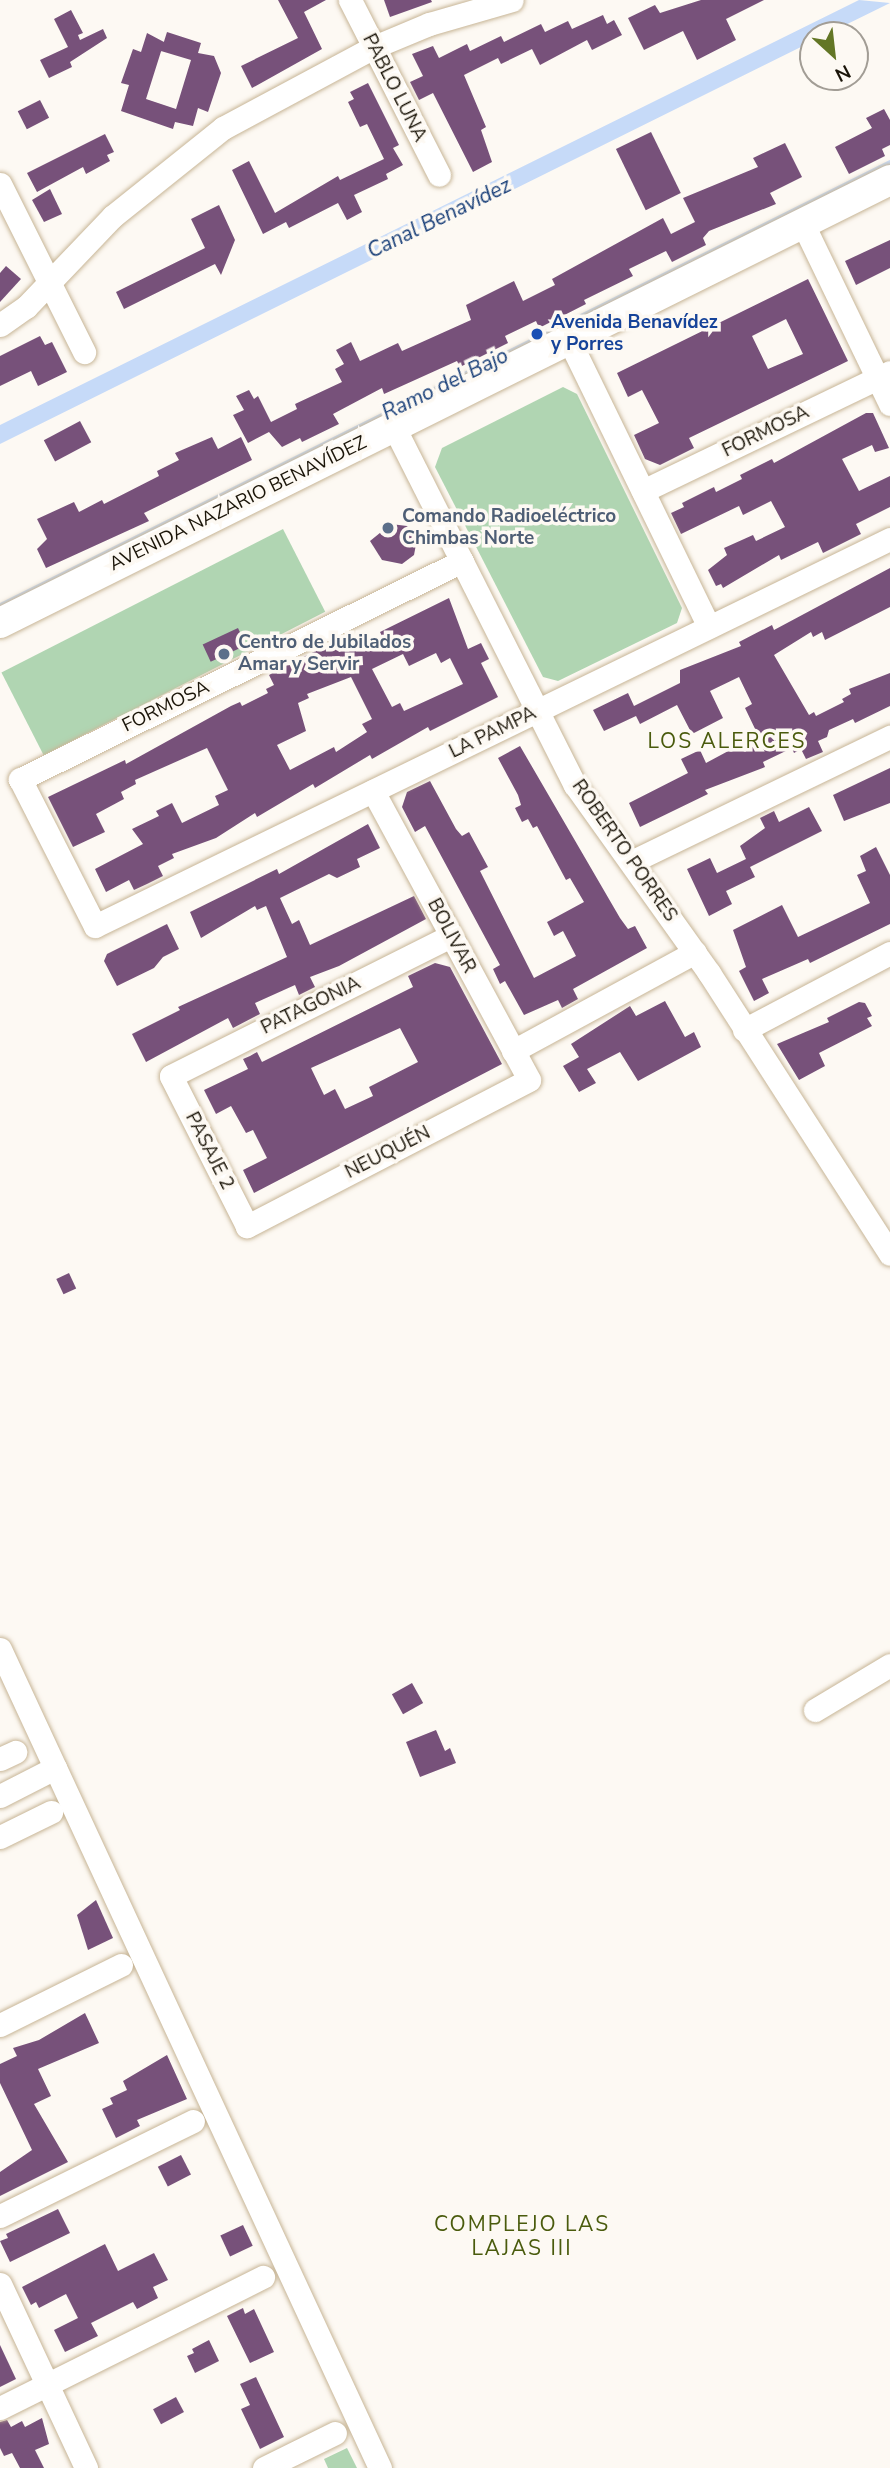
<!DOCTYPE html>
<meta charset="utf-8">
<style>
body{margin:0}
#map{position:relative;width:890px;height:2468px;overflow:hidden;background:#fdf9f3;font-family:"Nunito Sans",sans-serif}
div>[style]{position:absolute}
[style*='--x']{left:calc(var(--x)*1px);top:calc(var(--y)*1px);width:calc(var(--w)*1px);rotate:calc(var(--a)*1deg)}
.green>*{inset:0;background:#b0d5b2;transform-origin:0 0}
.water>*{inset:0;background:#c6daf8}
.stream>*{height:5px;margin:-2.5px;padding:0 2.5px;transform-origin:2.5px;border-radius:2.5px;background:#c6daf8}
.building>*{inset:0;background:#77517a;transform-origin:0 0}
.roads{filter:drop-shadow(0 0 2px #c7b596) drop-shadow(0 0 2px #c7b596)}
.minor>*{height:23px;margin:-11.5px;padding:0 11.5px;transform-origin:11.5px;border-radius:11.5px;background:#fff}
.major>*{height:30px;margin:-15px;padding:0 15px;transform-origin:15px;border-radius:15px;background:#fff}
.dots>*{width:19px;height:19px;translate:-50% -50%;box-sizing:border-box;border:4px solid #fdf9f3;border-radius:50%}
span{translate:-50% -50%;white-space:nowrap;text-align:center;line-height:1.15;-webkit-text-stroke:7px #fdf9f3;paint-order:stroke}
.street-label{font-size:19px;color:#1a1408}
.transit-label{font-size:19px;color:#164399;font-weight:700}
.left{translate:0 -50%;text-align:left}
.service-label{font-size:19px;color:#4e5e75;font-weight:700}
.water-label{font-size:21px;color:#183e78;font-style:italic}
.neighbourhood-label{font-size:21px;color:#4a5b0d;letter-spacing:2px}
.north{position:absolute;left:799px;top:21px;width:70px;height:70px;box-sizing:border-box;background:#fdf9f3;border:2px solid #a29d95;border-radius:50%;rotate:153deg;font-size:19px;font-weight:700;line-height:28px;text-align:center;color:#1a1408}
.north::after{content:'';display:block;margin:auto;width:24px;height:32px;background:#637625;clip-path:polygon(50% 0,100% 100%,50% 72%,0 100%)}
</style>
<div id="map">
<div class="green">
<div style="clip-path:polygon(563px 387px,577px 394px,682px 608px,677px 623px,558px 681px,543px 677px,435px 467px,442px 448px)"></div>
<div style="left:283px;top:529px;width:93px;height:316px;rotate:63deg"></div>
<div style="clip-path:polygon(347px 2448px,357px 2468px,328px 2468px,324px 2459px)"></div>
</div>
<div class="water">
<div style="clip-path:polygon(859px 0,890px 3px,825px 35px,813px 35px,813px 41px,0 444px,0 425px)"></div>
</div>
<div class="stream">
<div style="--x:0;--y:605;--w:994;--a:-26.46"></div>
</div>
<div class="building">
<div style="clip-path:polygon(278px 0,326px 0,304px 12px,322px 49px,252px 88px,241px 66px,298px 38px)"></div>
<div style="clip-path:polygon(384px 0,431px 0,432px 2px,390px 17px)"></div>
<div style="clip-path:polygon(701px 0,764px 0,726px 19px,736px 40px,697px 60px,683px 31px,644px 50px,628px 18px,655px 5px,660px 13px)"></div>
<div style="clip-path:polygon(71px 10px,83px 33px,78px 35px,80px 40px,103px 29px,107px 38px,70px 62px,72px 67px,49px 78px,40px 60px,68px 47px,54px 19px)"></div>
<div style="clip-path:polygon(603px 15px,607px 24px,614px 20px,622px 35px,592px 50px,587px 40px,540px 65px,532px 49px,501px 64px,498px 58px,464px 75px,486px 127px,481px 130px,492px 162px,473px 172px,433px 93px,419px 100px,410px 82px,423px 76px,412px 54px,433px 46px,439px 58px,467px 44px,470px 51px,501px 36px,504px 42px,541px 24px,545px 32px,568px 21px,572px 29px)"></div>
<div style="clip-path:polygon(167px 32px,201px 43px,198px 53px,214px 56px,221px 73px,208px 112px,198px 108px,193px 126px,175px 122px,173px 129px,121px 111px,129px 85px,121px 83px,133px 49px,141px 52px,147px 33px,164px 42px,146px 99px,176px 109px,191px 60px,161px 51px)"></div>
<div style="clip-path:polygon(368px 83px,399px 145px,393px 148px,403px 165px,386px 174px,388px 179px,354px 195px,362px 212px,347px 220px,338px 203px,289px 228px,286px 222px,263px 234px,232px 170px,249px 161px,275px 213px,338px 176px,340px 180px,384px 159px,367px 124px,360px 127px,348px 102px,354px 99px,350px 92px)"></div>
<div style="left:40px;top:100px;width:20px;height:25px;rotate:63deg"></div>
<div style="clip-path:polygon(884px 109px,890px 120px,890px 145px,882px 149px,885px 156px,849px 174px,835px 147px,872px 128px,866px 118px)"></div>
<div style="left:651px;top:132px;width:68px;height:39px;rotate:64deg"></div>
<div style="clip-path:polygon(105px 134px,114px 152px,107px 155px,110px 161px,86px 174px,83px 167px,37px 192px,27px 173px)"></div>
<div style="clip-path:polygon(785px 143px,802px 177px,770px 193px,776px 204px,709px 231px,703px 238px,706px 245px,672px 262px,666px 251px,629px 269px,633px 276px,584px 300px,586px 304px,539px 328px,536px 321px,505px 336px,508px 343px,460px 367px,457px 361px,384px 394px,382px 388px,333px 414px,339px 424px,302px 442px,300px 438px,282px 447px,269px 432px,248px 443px,233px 415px,244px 410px,236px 396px,249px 390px,254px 399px,258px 396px,271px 422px,297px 409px,295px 404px,342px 382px,335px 369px,344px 364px,336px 350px,351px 342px,360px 361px,398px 343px,402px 351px,471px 320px,466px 305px,514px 281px,523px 301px,555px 285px,552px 279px,663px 218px,671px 234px,695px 222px,683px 198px,758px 167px,753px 158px)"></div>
<div style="clip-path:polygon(50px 189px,62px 214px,44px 222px,32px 200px)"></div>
<div style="clip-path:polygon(219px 205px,235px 240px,221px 275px,215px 264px,124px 309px,116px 292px,205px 248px,191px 219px)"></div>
<div style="clip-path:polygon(890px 240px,890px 268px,856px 285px,845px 261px)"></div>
<div style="clip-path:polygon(6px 266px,21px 279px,0 302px,0 273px)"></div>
<div style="clip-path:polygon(evenodd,808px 279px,848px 361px,689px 438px,694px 448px,660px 465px,645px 459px,634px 435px,659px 423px,642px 390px,628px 397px,617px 373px,808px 279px,786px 319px,803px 354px,768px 369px,752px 336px,786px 319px)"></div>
<div style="clip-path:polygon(40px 336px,45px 345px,52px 342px,67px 372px,38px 386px,31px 371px,0 386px,0 356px)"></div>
<div style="clip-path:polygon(866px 413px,873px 413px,889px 448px,875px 452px,872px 445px,842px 459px,859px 491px,890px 476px,890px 507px,856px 524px,861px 534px,823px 553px,818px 542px,781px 560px,779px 555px,723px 588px,721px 584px,716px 586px,708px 570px,727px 555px,724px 548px,753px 535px,756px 541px,785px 527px,771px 501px,743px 515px,739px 506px,681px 534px,671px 513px,684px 507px,682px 503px,714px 487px,716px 492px,742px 479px,740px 475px,772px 459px,774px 463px)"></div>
<div style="left:80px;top:421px;width:24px;height:41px;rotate:62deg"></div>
<div style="clip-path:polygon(212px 437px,218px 449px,241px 437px,252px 460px,144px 513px,149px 521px,46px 568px,37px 549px,47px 539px,37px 519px,74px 502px,79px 512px,102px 500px,104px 504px,159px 476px,157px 471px,179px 460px,175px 453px)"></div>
<div style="clip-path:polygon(391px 524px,407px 526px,417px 539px,414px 555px,402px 564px,382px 560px,370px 541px)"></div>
<div style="clip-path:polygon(890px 568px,890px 607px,825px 640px,822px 632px,813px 637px,811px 632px,774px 655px,809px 715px,814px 712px,816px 716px,844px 702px,842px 699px,851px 694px,849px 689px,890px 673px,890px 706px,855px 723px,853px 719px,829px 730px,827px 737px,818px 741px,823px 752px,806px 759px,801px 749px,794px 753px,792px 748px,763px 762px,765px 767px,705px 790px,708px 794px,640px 827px,629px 803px,688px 773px,681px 759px,700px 750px,706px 763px,758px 735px,745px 708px,752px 704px,739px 677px,710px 691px,723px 718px,692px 734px,677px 705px,640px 724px,636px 716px,604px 731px,593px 710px,628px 693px,634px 706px,680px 683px,680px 670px,741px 646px,739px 642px,772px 625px,774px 630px)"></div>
<div style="clip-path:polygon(evenodd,449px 598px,468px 649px,481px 643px,489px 659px,481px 663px,498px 697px,430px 731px,428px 727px,372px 759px,370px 755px,315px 788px,313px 784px,257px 817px,255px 813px,216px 838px,172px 854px,174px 858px,158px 866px,163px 876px,147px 884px,134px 890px,129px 880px,106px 892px,95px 869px,143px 844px,132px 829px,159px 816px,156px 811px,172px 803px,182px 823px,219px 805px,215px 796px,228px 790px,207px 748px,135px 780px,136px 784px,121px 792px,124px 799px,96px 814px,105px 832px,73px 847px,48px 797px,125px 760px,126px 764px,231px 706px,240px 702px,242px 706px,268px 693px,266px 689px,274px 685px,269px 675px,289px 664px,334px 642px,339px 652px,355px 645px,357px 649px,382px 636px,380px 632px,449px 598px,436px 653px,441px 663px,450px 658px,463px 684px,404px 711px,400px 703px,392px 707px,372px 669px,403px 654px,409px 666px,436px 653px,449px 598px,351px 677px,372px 719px,362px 724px,367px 732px,336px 752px,334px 747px,290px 770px,277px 745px,306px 731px,298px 703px,309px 698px,307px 694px,351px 677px)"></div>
<div style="left:238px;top:628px;width:19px;height:39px;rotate:65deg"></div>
<div style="clip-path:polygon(520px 746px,620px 918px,628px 929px,635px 926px,647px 948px,573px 989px,578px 999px,562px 1008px,558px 1000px,524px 1015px,505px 981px,500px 984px,493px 969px,500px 965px,425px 826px,415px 832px,402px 807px,407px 792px,430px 781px,456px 829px,462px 836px,469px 832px,488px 867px,480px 871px,534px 978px,576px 956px,563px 931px,554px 936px,547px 922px,584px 902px,570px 878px,566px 880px,537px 826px,533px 828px,528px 819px,522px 822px,515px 808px,521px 805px,518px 795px,498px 758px)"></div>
<div style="clip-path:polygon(890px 768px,890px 803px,844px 821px,833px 795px)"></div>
<div style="clip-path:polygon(809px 807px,822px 831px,750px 867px,755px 877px,726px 891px,732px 904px,709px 916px,687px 869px,710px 858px,717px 873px,746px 859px,740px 846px,765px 828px,760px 818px,774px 811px,779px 822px)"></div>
<div style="clip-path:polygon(368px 824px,380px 848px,357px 859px,360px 867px,337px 878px,329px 874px,280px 898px,292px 924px,299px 920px,310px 945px,414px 896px,426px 919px,339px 966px,310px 977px,315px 987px,299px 995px,295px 985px,255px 1003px,260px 1014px,233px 1028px,228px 1018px,146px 1062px,132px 1034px,180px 1010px,178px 1007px,287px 957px,266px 906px,257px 910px,255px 906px,201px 938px,190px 912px,277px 869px,279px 874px)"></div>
<div style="clip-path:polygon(876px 847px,890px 875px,890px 924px,810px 963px,808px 959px,762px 979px,769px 993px,754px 1001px,739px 971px,746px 967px,733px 930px,782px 905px,798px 937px,870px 903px,857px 875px,866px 871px,860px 856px)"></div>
<div style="clip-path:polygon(167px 924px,179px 949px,163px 957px,154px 968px,117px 986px,104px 961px,107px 954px)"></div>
<div style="clip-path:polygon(evenodd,435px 963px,450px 967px,502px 1064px,254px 1193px,243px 1170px,267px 1158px,253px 1130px,246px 1133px,231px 1106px,216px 1114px,204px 1090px,248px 1069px,243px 1059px,250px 1056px,257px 1052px,262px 1062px,413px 987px,408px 976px,435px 963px,400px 1028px,418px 1062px,369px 1087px,373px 1096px,345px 1109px,335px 1089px,324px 1095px,311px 1068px,400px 1028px)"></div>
<div style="clip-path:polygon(665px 1001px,685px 1037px,694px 1032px,701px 1047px,638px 1081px,620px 1052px,587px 1069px,596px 1083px,579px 1092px,563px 1066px,579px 1057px,571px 1044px,630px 1006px,636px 1016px)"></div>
<div style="clip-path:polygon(859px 1002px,865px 1003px,872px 1016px,867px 1018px,872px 1026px,819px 1053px,825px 1066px,799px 1080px,777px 1044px,829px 1022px,827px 1018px)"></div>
<div style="left:69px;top:1273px;width:17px;height:14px;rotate:65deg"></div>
<div style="left:412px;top:1683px;width:23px;height:23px;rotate:61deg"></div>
<div style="clip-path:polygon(436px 1730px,445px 1751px,450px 1748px,456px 1763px,420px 1777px,406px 1742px)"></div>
<div style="clip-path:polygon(96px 1900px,113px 1938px,88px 1950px,77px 1915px)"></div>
<div style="clip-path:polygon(85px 2013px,99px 2043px,38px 2069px,51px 2096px,34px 2104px,68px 2162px,0 2196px,0 2172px,32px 2150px,0 2083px,0 2064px,17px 2056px,13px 2048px,39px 2040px)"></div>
<div style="clip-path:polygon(167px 2055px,187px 2099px,137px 2120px,140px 2126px,116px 2138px,102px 2109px,113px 2104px,110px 2098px,127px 2090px,123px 2081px)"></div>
<div style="left:181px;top:2155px;width:22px;height:26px;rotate:63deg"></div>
<div style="clip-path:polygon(58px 2209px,70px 2233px,10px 2262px,0 2241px,8px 2238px,6px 2234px)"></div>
<div style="left:243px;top:2225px;width:23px;height:25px;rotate:65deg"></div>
<div style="clip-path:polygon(105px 2244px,118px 2271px,154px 2253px,168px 2280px,153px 2287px,158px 2298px,137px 2309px,133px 2302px,91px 2323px,98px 2336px,65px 2352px,54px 2330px,78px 2318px,66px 2294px,39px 2308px,36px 2302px,31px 2305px,22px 2287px)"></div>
<div style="clip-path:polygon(243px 2308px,245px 2314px,254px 2309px,274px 2352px,250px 2363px,227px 2316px)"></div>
<div style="clip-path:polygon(209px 2340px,219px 2361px,195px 2373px,187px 2356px,194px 2353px,192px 2349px)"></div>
<div style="clip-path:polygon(0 2345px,16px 2379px,0 2387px)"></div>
<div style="clip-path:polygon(256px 2377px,284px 2437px,260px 2449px,241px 2409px,250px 2405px,240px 2384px)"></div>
<div style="left:176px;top:2397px;width:17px;height:26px;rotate:62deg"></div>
<div style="clip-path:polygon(42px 2418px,49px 2444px,35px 2450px,44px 2468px,20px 2468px,12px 2453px,4px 2456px,0 2448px,0 2422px,7px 2420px,11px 2427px,22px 2421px,25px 2427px)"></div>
</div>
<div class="roads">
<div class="minor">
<div style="--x:350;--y:0;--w:196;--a:63"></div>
<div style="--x:0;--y:184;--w:188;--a:63.4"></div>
<div style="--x:803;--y:224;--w:200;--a:64.2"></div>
<div style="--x:0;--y:325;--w:32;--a:-35"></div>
<div style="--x:26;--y:307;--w:126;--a:-46.3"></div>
<div style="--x:113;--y:216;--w:141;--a:-38.7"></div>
<div style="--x:223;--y:128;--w:171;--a:-28.2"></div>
<div style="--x:374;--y:47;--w:60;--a:-22.7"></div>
<div style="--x:429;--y:24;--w:86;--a:-16.1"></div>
<div style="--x:569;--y:340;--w:319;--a:64"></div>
<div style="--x:394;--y:427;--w:401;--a:63.2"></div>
<div style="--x:575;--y:785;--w:231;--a:54.5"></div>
<div style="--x:709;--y:973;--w:334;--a:57.2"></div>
<div style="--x:643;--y:491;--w:274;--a:-25.7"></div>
<div style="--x:462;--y:561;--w:493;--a:153.7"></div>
<div style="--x:20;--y:779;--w:165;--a:63"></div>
<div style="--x:95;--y:926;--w:884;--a:-25.96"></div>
<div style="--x:373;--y:791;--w:328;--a:61.6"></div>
<div style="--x:529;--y:1080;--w:318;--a:152.6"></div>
<div style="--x:247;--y:1226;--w:168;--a:-116.9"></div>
<div style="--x:171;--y:1076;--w:313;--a:-26.6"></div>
<div style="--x:631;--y:862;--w:288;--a:-25.8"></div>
<div style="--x:744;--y:1030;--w:165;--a:-27.8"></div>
<div style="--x:513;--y:1051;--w:207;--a:-28.5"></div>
<div style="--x:0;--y:1649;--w:903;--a:65.11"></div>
<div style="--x:815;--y:1710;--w:87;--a:-31"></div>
<div style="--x:0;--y:1759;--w:17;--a:-25"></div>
<div style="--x:0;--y:1796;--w:62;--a:-27"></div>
<div style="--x:0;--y:1837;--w:57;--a:-26.1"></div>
<div style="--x:0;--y:2025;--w:135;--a:-26.4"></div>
<div style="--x:0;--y:2216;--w:215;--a:-26.2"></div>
<div style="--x:0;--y:2284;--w:203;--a:64.9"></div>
<div style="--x:0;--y:2408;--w:294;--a:-26.5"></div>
<div style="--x:264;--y:2468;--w:79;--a:-26.2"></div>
</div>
<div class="major">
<div style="--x:0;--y:623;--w:994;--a:-26.46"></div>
</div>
</div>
<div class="dots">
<div style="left:537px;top:334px;background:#1a4fb4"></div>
<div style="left:388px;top:528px;background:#5c6f8a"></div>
<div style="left:224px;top:654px;background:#5c6f8a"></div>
</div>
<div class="street-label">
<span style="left:394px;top:88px;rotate:63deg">PABLO LUNA</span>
<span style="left:766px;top:432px;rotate:-26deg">FORMOSA</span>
<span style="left:238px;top:504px;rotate:-26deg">AVENIDA NAZARIO BENAVÍDEZ</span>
<span style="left:166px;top:707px;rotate:-26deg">FORMOSA</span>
<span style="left:493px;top:733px;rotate:-26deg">LA PAMPA</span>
<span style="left:624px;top:851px;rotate:55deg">ROBERTO PORRES</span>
<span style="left:451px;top:936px;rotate:62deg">BOLIVAR</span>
<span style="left:311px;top:1006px;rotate:-26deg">PATAGONIA</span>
<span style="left:209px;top:1151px;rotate:63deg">PASAJE 2</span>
<span style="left:388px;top:1153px;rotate:-27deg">NEUQUÉN</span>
</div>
<div class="transit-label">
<span class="left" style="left:551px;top:334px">Avenida Benavídez<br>y Porres</span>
</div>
<div class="service-label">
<span class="left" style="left:402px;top:528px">Comando Radioeléctrico<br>Chimbas Norte</span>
<span class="left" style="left:238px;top:654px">Centro de Jubilados<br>Amar y Servir</span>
</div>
<div class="water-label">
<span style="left:439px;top:218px;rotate:-26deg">Canal Benavídez</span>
<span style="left:445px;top:384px;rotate:-26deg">Ramo del Bajo</span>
</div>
<div class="neighbourhood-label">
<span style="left:727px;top:741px">LOS ALERCES</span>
<span style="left:522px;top:2236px">COMPLEJO LAS<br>LAJAS III</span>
</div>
<div class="north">N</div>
</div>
